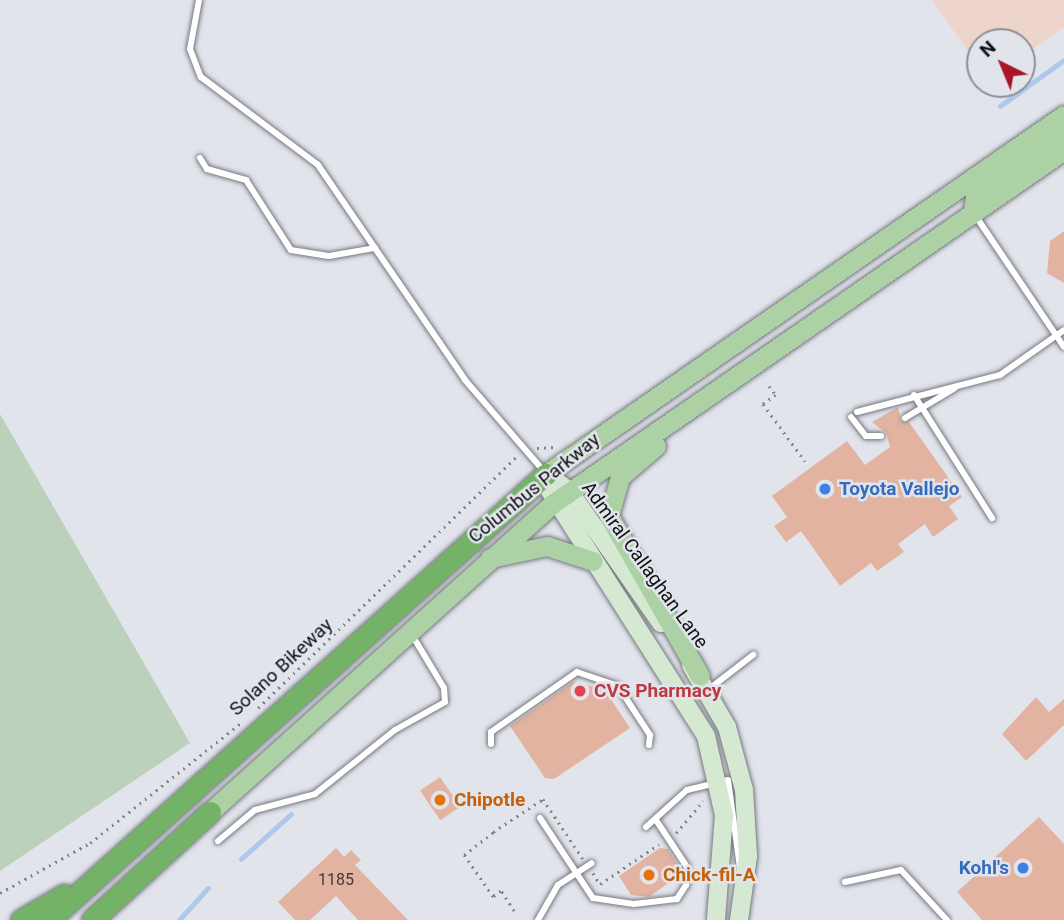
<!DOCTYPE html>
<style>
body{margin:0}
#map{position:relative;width:1064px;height:920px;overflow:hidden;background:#e2e4ec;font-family:Roboto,sans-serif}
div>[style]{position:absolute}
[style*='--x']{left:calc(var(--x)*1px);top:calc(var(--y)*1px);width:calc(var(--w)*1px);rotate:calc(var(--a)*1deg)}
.industrial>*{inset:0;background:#edd5cb}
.green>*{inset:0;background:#bbd1bc}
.stream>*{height:4.5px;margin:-2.25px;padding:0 2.25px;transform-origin:2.25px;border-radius:2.25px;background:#adc7ed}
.building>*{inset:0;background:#e1b3a0;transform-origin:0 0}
.path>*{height:2.5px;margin-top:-1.25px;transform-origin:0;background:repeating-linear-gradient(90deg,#84868b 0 2px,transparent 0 7px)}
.roads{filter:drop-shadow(0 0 2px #777980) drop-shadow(0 0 2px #777980)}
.service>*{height:6px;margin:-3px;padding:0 3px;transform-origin:3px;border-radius:3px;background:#fff}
.secondary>*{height:18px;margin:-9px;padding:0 9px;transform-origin:9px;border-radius:9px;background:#d5e8d1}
.primary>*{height:19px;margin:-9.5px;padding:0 9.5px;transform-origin:9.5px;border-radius:9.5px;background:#acd1a4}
.motorway>*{height:21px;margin:-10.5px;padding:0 10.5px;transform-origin:10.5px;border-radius:10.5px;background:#74b267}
.dots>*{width:19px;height:19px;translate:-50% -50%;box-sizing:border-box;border:4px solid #e2e4ec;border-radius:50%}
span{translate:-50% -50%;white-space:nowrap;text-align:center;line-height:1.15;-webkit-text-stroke:5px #e2e4ec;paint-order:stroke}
.number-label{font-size:16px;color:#443a36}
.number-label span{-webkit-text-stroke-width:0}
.street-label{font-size:19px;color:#101113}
.shop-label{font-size:19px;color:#366cbe;font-weight:700}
.left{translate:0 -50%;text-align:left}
.right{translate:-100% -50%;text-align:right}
.health-label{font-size:19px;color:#be3a42;font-weight:700}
.food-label{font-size:19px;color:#c56008;font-weight:700}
.north{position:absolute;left:966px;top:28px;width:70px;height:70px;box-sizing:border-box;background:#e2e4ec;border:2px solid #8e9095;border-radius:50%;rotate:317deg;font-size:19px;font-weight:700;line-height:28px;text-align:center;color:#101113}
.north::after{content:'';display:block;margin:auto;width:24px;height:32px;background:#aa142b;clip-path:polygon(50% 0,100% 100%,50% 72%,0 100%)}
</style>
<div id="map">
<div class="industrial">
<div style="clip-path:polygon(932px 0,1064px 0,1064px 27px,1022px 56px,1022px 42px,980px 42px,980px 68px)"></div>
</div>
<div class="green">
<div style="clip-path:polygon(0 414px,190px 743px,0 871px)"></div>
</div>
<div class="stream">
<div style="--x:1000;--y:106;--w:79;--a:-35.7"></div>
<div style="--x:241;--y:859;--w:67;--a:-42"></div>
<div style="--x:179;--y:920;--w:43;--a:-47.8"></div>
</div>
<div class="building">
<div style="clip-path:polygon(1064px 231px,1064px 283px,1047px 273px,1050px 241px)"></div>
<div style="clip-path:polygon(898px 407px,901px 421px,909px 422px,962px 497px,949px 506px,958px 519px,933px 537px,925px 524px,898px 544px,904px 552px,877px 571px,871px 563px,840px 586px,801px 531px,786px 542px,774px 526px,787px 517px,772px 496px,847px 441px,865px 465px,890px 447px,886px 433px,872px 422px)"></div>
<div style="clip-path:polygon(573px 682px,604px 689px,630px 728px,554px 779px,545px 778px,510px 726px)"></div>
<div style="clip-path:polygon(1036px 697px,1049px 712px,1064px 699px,1064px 725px,1026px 761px,1002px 734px)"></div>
<div style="left:440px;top:777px;width:36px;height:24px;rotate:56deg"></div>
<div style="clip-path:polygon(1039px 817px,1064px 844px,1064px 920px,982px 920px,957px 892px)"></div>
<div style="clip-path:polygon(336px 848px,344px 857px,351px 850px,361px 860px,355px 865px,408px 920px,358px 920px,336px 896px,310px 920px,295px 920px,278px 902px)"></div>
<div style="clip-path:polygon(660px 848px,668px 849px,681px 869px,678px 876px,649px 897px,631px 895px,619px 876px)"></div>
</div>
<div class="path">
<div style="--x:769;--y:386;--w:11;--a:52"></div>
<div style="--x:776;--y:395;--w:16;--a:145"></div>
<div style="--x:763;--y:404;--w:71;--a:53.6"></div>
<div style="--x:537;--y:448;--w:18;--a:-3"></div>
<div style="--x:258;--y:708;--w:364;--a:-44.2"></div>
<div style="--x:676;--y:833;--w:42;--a:-49.8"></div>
<div style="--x:593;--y:873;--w:13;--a:58"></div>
<div style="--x:600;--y:884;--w:71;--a:-34.1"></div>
<div style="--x:0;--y:893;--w:103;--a:-29.1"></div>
<div style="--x:90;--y:843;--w:194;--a:-38.5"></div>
<div style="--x:514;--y:911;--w:24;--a:-123"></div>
<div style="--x:501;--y:891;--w:10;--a:143"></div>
<div style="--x:493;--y:897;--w:51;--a:-124.6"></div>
<div style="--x:464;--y:855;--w:37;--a:-38"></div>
<div style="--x:493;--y:832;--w:60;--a:-33.4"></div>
<div style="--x:543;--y:799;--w:72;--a:56.3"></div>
</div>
<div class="roads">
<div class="service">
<div style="--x:199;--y:0;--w:50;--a:100.4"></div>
<div style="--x:190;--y:49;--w:30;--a:69"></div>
<div style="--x:201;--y:77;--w:146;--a:36.9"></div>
<div style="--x:318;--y:165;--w:260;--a:55.6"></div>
<div style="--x:465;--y:380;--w:119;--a:49.1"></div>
<div style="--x:200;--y:158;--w:13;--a:58"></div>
<div style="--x:207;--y:169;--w:41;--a:15.8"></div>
<div style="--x:246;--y:180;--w:83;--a:57.3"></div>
<div style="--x:291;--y:250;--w:38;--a:9"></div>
<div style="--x:329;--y:256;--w:47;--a:-9.9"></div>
<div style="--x:975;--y:215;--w:159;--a:56"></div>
<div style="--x:914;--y:395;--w:146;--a:57.6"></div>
<div style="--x:857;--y:412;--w:148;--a:-14.5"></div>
<div style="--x:1000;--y:375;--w:78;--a:-35.1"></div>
<div style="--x:851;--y:417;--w:24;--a:52"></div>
<div style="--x:866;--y:436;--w:15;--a:0"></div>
<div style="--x:905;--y:418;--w:58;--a:-31"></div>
<div style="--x:709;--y:689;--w:56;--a:-37.7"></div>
<div style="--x:491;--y:744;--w:12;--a:-90"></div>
<div style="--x:491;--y:732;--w:105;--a:-34.9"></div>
<div style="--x:577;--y:672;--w:43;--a:18.9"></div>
<div style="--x:618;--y:686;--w:59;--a:56.9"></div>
<div style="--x:650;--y:735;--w:10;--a:96"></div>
<div style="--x:540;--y:818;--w:96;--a:56.5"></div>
<div style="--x:593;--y:898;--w:41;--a:8.3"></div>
<div style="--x:634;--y:904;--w:43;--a:-6.6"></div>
<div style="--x:677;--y:899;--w:17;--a:-57"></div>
<div style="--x:686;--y:885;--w:18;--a:-87"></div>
<div style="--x:687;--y:867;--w:56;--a:-123.4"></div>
<div style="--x:646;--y:827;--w:55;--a:-42.1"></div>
<div style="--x:687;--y:790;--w:42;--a:-13.7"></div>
<div style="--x:728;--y:780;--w:89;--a:82.2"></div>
<div style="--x:218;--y:841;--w:48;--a:-40"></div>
<div style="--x:255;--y:810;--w:62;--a:-14.9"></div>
<div style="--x:315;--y:794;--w:102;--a:-38.7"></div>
<div style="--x:395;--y:730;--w:57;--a:-29.2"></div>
<div style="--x:445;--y:702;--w:14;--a:-94"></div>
<div style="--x:444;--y:688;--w:62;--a:-121.1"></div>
<div style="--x:845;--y:882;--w:57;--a:-12.1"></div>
<div style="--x:901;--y:870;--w:68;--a:47.4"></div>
<div style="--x:538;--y:920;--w:40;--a:-60.3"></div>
<div style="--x:558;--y:885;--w:40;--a:-32.9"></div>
</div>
<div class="secondary">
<div style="--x:546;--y:474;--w:29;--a:36"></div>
<div style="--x:569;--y:491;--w:161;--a:55.1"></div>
<div style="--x:550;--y:491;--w:290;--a:57.5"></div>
<div style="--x:706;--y:736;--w:81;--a:77.2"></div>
<div style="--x:724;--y:815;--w:105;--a:94.4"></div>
<div style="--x:691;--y:665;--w:72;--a:59.9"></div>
<div style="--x:727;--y:727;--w:65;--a:74.9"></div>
<div style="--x:744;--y:790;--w:66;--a:86.5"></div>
<div style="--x:748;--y:856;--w:65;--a:98"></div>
</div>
<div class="primary">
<div style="--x:973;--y:212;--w:17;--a:-83"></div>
<div style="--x:975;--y:195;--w:109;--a:-36"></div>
<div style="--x:656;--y:446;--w:48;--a:139.3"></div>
<div style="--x:620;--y:477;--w:41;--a:105.8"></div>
<div style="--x:609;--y:516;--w:184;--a:60.4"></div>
<div style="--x:546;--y:474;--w:630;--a:-34.72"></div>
<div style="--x:490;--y:558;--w:58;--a:-11.9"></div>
<div style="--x:547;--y:546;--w:48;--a:18.1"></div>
<div style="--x:210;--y:812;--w:460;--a:-42"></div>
<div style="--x:552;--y:504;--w:622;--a:-34.66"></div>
</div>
<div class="motorway">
<div style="--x:21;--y:920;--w:50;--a:-30.2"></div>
<div style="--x:49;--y:920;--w:668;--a:-41.9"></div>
<div style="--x:92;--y:920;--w:160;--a:-42.5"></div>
</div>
</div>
<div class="dots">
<div style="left:825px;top:489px;background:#3f7fe0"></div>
<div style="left:580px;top:691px;background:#e0444e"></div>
<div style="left:440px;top:800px;background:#e8710a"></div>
<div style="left:1023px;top:868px;background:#3f7fe0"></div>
<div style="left:649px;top:875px;background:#e8710a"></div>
</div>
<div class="number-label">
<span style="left:336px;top:880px">1185</span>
</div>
<div class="street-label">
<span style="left:534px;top:488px;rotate:-39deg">Columbus Parkway</span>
<span style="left:645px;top:565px;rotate:54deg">Admiral Callaghan Lane</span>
<span style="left:281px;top:667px;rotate:-43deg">Solano Bikeway</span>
</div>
<div class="shop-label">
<span class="left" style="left:839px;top:489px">Toyota Vallejo</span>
<span class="right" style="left:1009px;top:868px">Kohl's</span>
</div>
<div class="health-label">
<span class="left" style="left:594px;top:691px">CVS Pharmacy</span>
</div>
<div class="food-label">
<span class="left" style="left:454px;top:800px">Chipotle</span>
<span class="left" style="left:663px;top:875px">Chick-fil-A</span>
</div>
<div class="north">N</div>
</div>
